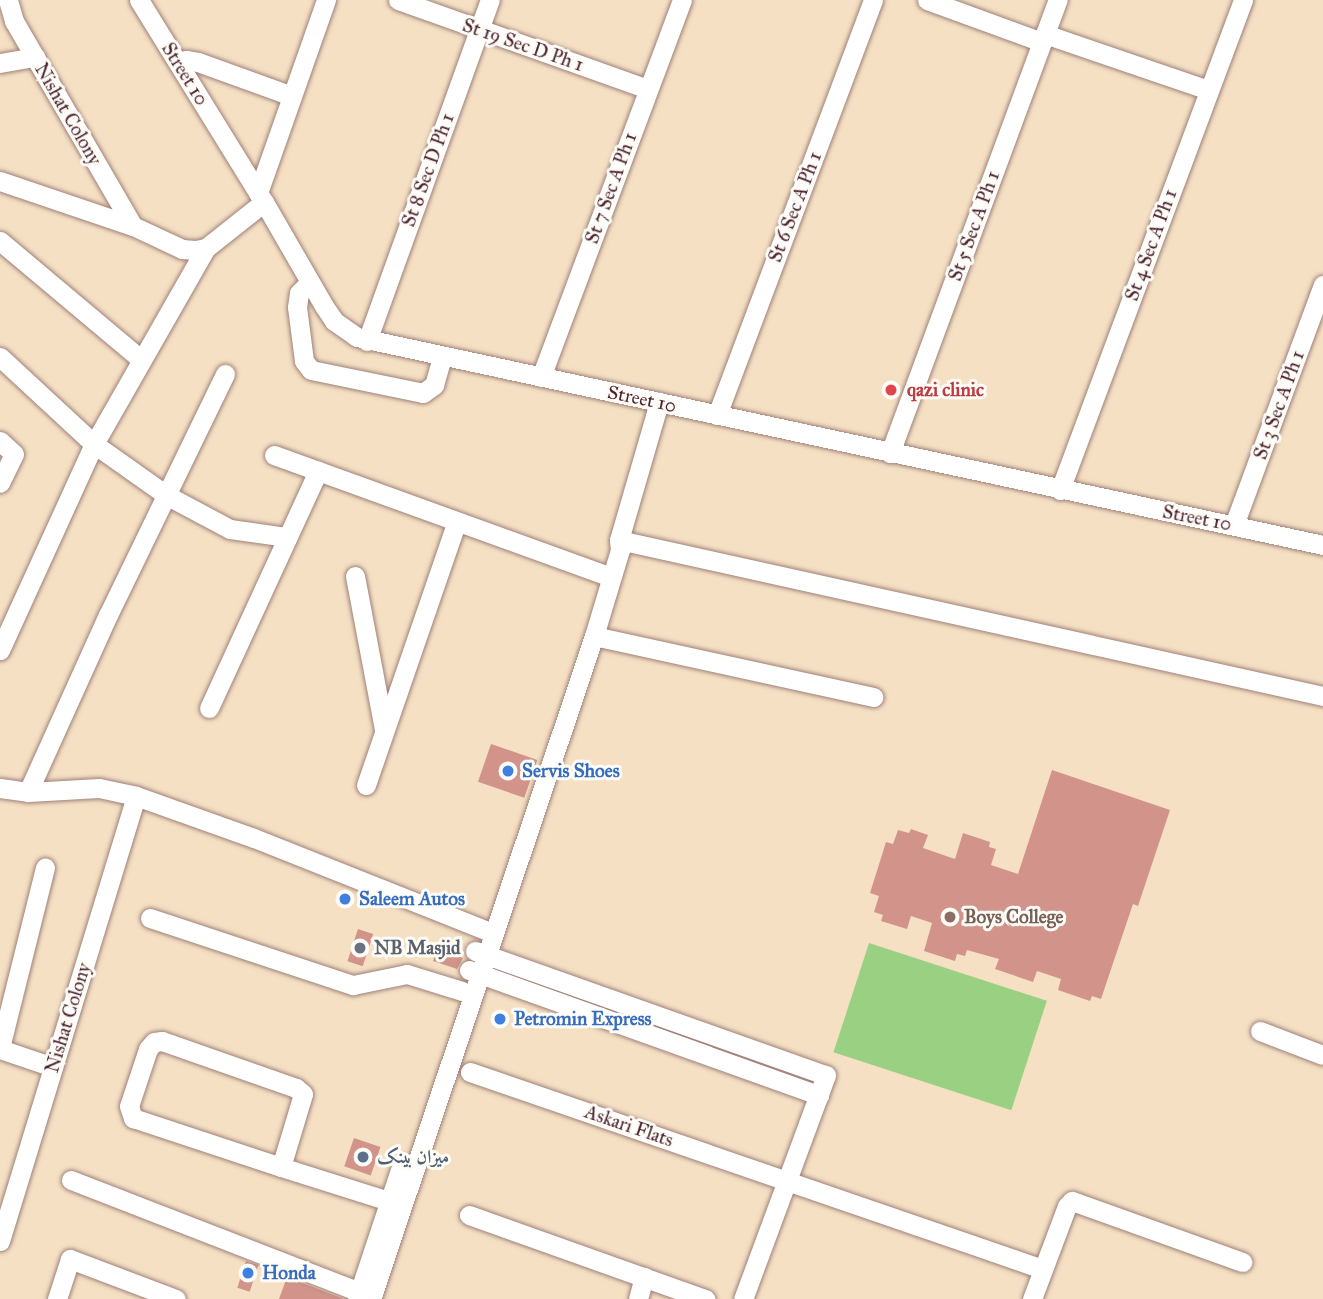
<!DOCTYPE html>
<meta charset="utf-8">
<style>
body{margin:0}
#map{position:relative;width:1323px;height:1299px;overflow:hidden;background:#f5e0c4;font-family:"IM FELL Great Primer",Amiri,serif}
div>[style]{position:absolute}
[style*='--x']{left:calc(var(--x)*1px);top:calc(var(--y)*1px);width:calc(var(--w)*1px);rotate:calc(var(--a)*1deg)}
.green>*{inset:0;background:#9ad081;transform-origin:0 0}
.building>*{inset:0;background:#d2938b;transform-origin:0 0}
.roads{filter:drop-shadow(0 0 2px #a08078) drop-shadow(0 0 2px #a08078)}
.minor>*{height:19px;margin:-9.5px;padding:0 9.5px;transform-origin:9.5px;border-radius:9.5px;background:#fff}
.dots>*{width:19px;height:19px;translate:-50% -50%;box-sizing:border-box;border:4px solid #fdfcf7;border-radius:50%}
span{translate:-50% -50%;white-space:nowrap;text-align:center;line-height:1.15;-webkit-text-stroke:6px #fdfcf7;paint-order:stroke}
.street-label{font-size:19px;color:#4a1f2b}
.health-label{font-size:19px;color:#be3a42;font-weight:700}
.left{translate:0 -50%;text-align:left}
.shop-label{font-size:19px;color:#366cbe;font-weight:700}
.education-label{font-size:19px;color:#785e54;font-weight:700}
.worship-label{font-size:19px;color:#5b616d;font-weight:700}
.service-label{font-size:19px;color:#4e5e75;font-weight:700}
</style>
<div id="map">
<div class="green">
<div style="left:869px;top:943px;width:187px;height:115px;rotate:18deg"></div>
</div>
<div class="building">
<div style="left:491px;top:744px;width:49px;height:40px;rotate:19deg"></div>
<div style="clip-path:polygon(1052px 770px,1170px 810px,1138px 906px,1133px 904px,1101px 999px,1092px 996px,1090px 1001px,1058px 990px,1061px 979px,1037px 971px,1033px 982px,995px 969px,999px 959px,967px 950px,965px 956px,957px 954px,955px 961px,924px 951px,932px 923px,911px 916px,907px 929px,881px 921px,883px 915px,874px 912px,879px 896px,870px 893px,886px 842px,893px 844px,898px 830px,909px 833px,911px 829px,928px 835px,923px 848px,955px 859px,963px 833px,990px 842px,989px 847px,996px 849px,991px 865px,1018px 874px)"></div>
<div style="left:358px;top:929px;width:16px;height:34px;rotate:18deg"></div>
<div style="clip-path:polygon(437px 950px,463px 958px,457px 969px,433px 961px)"></div>
<div style="left:354px;top:1138px;width:28px;height:30px;rotate:19deg"></div>
<div style="left:246px;top:1261px;width:13px;height:28px;rotate:18deg"></div>
<div style="clip-path:polygon(287px 1277px,344px 1299px,279px 1299px)"></div>
</div>
<div class="roads">
<div class="minor">
<div style="--x:8;--y:0;--w:22;--a:74"></div>
<div style="--x:14;--y:21;--w:237;--a:59.9"></div>
<div style="--x:139;--y:0;--w:238;--a:58.3"></div>
<div style="--x:264;--y:202;--w:120;--a:60"></div>
<div style="--x:324;--y:306;--w:18;--a:56"></div>
<div style="--x:334;--y:321;--w:28;--a:35"></div>
<div style="--x:357;--y:337;--w:988;--a:12.15"></div>
<div style="--x:398;--y:0;--w:265;--a:19.6"></div>
<div style="--x:927;--y:0;--w:122;--a:20.1"></div>
<div style="--x:1045;--y:34;--w:173;--a:18.9"></div>
<div style="--x:0;--y:63;--w:36;--a:-10"></div>
<div style="--x:179;--y:64;--w:8;--a:-30"></div>
<div style="--x:186;--y:60;--w:12;--a:9"></div>
<div style="--x:198;--y:62;--w:100;--a:19.9"></div>
<div style="--x:0;--y:181;--w:140;--a:18.7"></div>
<div style="--x:133;--y:226;--w:54;--a:25.1"></div>
<div style="--x:182;--y:249;--w:13;--a:4"></div>
<div style="--x:195;--y:250;--w:11;--a:-10"></div>
<div style="--x:206;--y:248;--w:74;--a:-38.4"></div>
<div style="--x:258;--y:193;--w:205;--a:-70.6"></div>
<div style="--x:0;--y:241;--w:185;--a:40"></div>
<div style="--x:309;--y:283;--w:14;--a:135"></div>
<div style="--x:299;--y:293;--w:14;--a:98"></div>
<div style="--x:297;--y:307;--w:54;--a:82.6"></div>
<div style="--x:304;--y:361;--w:11;--a:52"></div>
<div style="--x:311;--y:370;--w:114;--a:11.6"></div>
<div style="--x:423;--y:393;--w:14;--a:-36"></div>
<div style="--x:434;--y:385;--w:29;--a:-74"></div>
<div style="--x:367;--y:341;--w:363;--a:-70.2"></div>
<div style="--x:0;--y:357;--w:128;--a:42.8"></div>
<div style="--x:94;--y:444;--w:88;--a:35.3"></div>
<div style="--x:166;--y:495;--w:72;--a:28"></div>
<div style="--x:230;--y:529;--w:58;--a:8"></div>
<div style="--x:541;--y:377;--w:403;--a:-69.5"></div>
<div style="--x:717;--y:415;--w:443;--a:-69.4"></div>
<div style="--x:0;--y:441;--w:19;--a:43"></div>
<div style="--x:14;--y:454;--w:32;--a:116"></div>
<div style="--x:890;--y:453;--w:483;--a:-69.7"></div>
<div style="--x:274;--y:455;--w:349;--a:19.9"></div>
<div style="--x:1060;--y:490;--w:523;--a:-69.52"></div>
<div style="--x:1234;--y:525;--w:256;--a:-69.7"></div>
<div style="--x:619;--y:540;--w:721;--a:12.49"></div>
<div style="--x:355;--y:576;--w:156;--a:79.3"></div>
<div style="--x:594;--y:636;--w:286;--a:12.3"></div>
<div style="--x:0;--y:650;--w:226;--a:-65.5"></div>
<div style="--x:94;--y:444;--w:226;--a:-60.3"></div>
<div style="--x:209;--y:708;--w:261;--a:-65.3"></div>
<div style="--x:366;--y:785;--w:277;--a:-71"></div>
<div style="--x:0;--y:788;--w:28;--a:8"></div>
<div style="--x:28;--y:792;--w:71;--a:-3.2"></div>
<div style="--x:99;--y:788;--w:38;--a:12"></div>
<div style="--x:136;--y:796;--w:125;--a:19.6"></div>
<div style="--x:254;--y:838;--w:257;--a:21.7"></div>
<div style="--x:28;--y:792;--w:194;--a:-65.7"></div>
<div style="--x:108;--y:615;--w:268;--a:-64.1"></div>
<div style="--x:150;--y:918;--w:214;--a:18.3"></div>
<div style="--x:353;--y:985;--w:55;--a:-11.5"></div>
<div style="--x:407;--y:974;--w:58;--a:17.2"></div>
<div style="--x:475;--y:951;--w:372;--a:19.5"></div>
<div style="--x:826;--y:1075;--w:239;--a:110.3"></div>
<div style="--x:469;--y:970;--w:372;--a:19.7"></div>
<div style="--x:1260;--y:1031;--w:67;--a:20.9"></div>
<div style="--x:0;--y:1048;--w:186;--a:-76"></div>
<div style="--x:0;--y:1049;--w:56;--a:18.8"></div>
<div style="--x:470;--y:1072;--w:600;--a:18.98"></div>
<div style="--x:281;--y:1167;--w:76;--a:-73.2"></div>
<div style="--x:303;--y:1094;--w:9;--a:-139"></div>
<div style="--x:296;--y:1088;--w:142;--a:-160.7"></div>
<div style="--x:162;--y:1041;--w:8;--a:173"></div>
<div style="--x:154;--y:1042;--w:9;--a:131"></div>
<div style="--x:148;--y:1049;--w:60;--a:108.4"></div>
<div style="--x:129;--y:1106;--w:13;--a:72"></div>
<div style="--x:133;--y:1118;--w:156;--a:18.3"></div>
<div style="--x:281;--y:1167;--w:113;--a:17.5"></div>
<div style="--x:71;--y:1180;--w:310;--a:21.2"></div>
<div style="--x:469;--y:1215;--w:251;--a:19.6"></div>
<div style="--x:0;--y:1241;--w:465;--a:-73"></div>
<div style="--x:57;--y:1299;--w:42;--a:-72"></div>
<div style="--x:70;--y:1259;--w:113;--a:20.7"></div>
<div style="--x:357;--y:1299;--w:142;--a:-71.6"></div>
<div style="--x:371;--y:1299;--w:699;--a:-71.41"></div>
<div style="--x:594;--y:636;--w:90;--a:-73.2"></div>
<div style="--x:620;--y:550;--w:10;--a:-96"></div>
<div style="--x:619;--y:540;--w:144;--a:-73.8"></div>
<div style="--x:638;--y:1299;--w:23;--a:-75"></div>
<div style="--x:1032;--y:1299;--w:99;--a:-69.4"></div>
<div style="--x:1067;--y:1206;--w:7;--a:-45"></div>
<div style="--x:1072;--y:1201;--w:181;--a:19.7"></div>
</div>
</div>
<div class="dots">
<div style="left:891px;top:390px;background:#e0444e"></div>
<div style="left:508px;top:771px;background:#3f7fe0"></div>
<div style="left:345px;top:899px;background:#3f7fe0"></div>
<div style="left:950px;top:917px;background:#8d6e63"></div>
<div style="left:360px;top:948px;background:#6b7280"></div>
<div style="left:500px;top:1019px;background:#3f7fe0"></div>
<div style="left:363px;top:1157px;background:#5c6f8a"></div>
<div style="left:248px;top:1273px;background:#3f7fe0"></div>
</div>
<div class="street-label">
<span style="left:523px;top:45px;rotate:19deg">St 19 Sec D Ph 1</span>
<span style="left:185px;top:74px;rotate:58deg">Street 10</span>
<span style="left:68px;top:114px;rotate:60deg">Nishat Colony</span>
<span style="left:428px;top:170px;rotate:-70deg">St 8 Sec D Ph 1</span>
<span style="left:611px;top:188px;rotate:-70deg">St 7 Sec A Ph 1</span>
<span style="left:795px;top:207px;rotate:-69deg">St 6 Sec A Ph 1</span>
<span style="left:974px;top:226px;rotate:-70deg">St 5 Sec A Ph 1</span>
<span style="left:1151px;top:245px;rotate:-70deg">St 4 Sec A Ph 1</span>
<span style="left:642px;top:399px;rotate:12deg">Street 10</span>
<span style="left:1279px;top:405px;rotate:-70deg">St 3 Sec A Ph 1</span>
<span style="left:1197px;top:518px;rotate:11deg">Street 10</span>
<span style="left:68px;top:1018px;rotate:-73deg">Nishat Colony</span>
<span style="left:629px;top:1126px;rotate:19deg">Askari Flats</span>
</div>
<div class="health-label">
<span class="left" style="left:907px;top:390px">qazi clinic</span>
</div>
<div class="shop-label">
<span class="left" style="left:522px;top:771px">Servis Shoes</span>
<span class="left" style="left:359px;top:899px">Saleem Autos</span>
<span class="left" style="left:514px;top:1019px">Petromin Express</span>
<span class="left" style="left:262px;top:1273px">Honda</span>
</div>
<div class="education-label">
<span class="left" style="left:964px;top:917px">Boys College</span>
</div>
<div class="worship-label">
<span class="left" style="left:374px;top:948px">NB Masjid</span>
</div>
<div class="service-label">
<span class="left" style="left:377px;top:1157px">میزان بینک</span>
</div>
</div>
